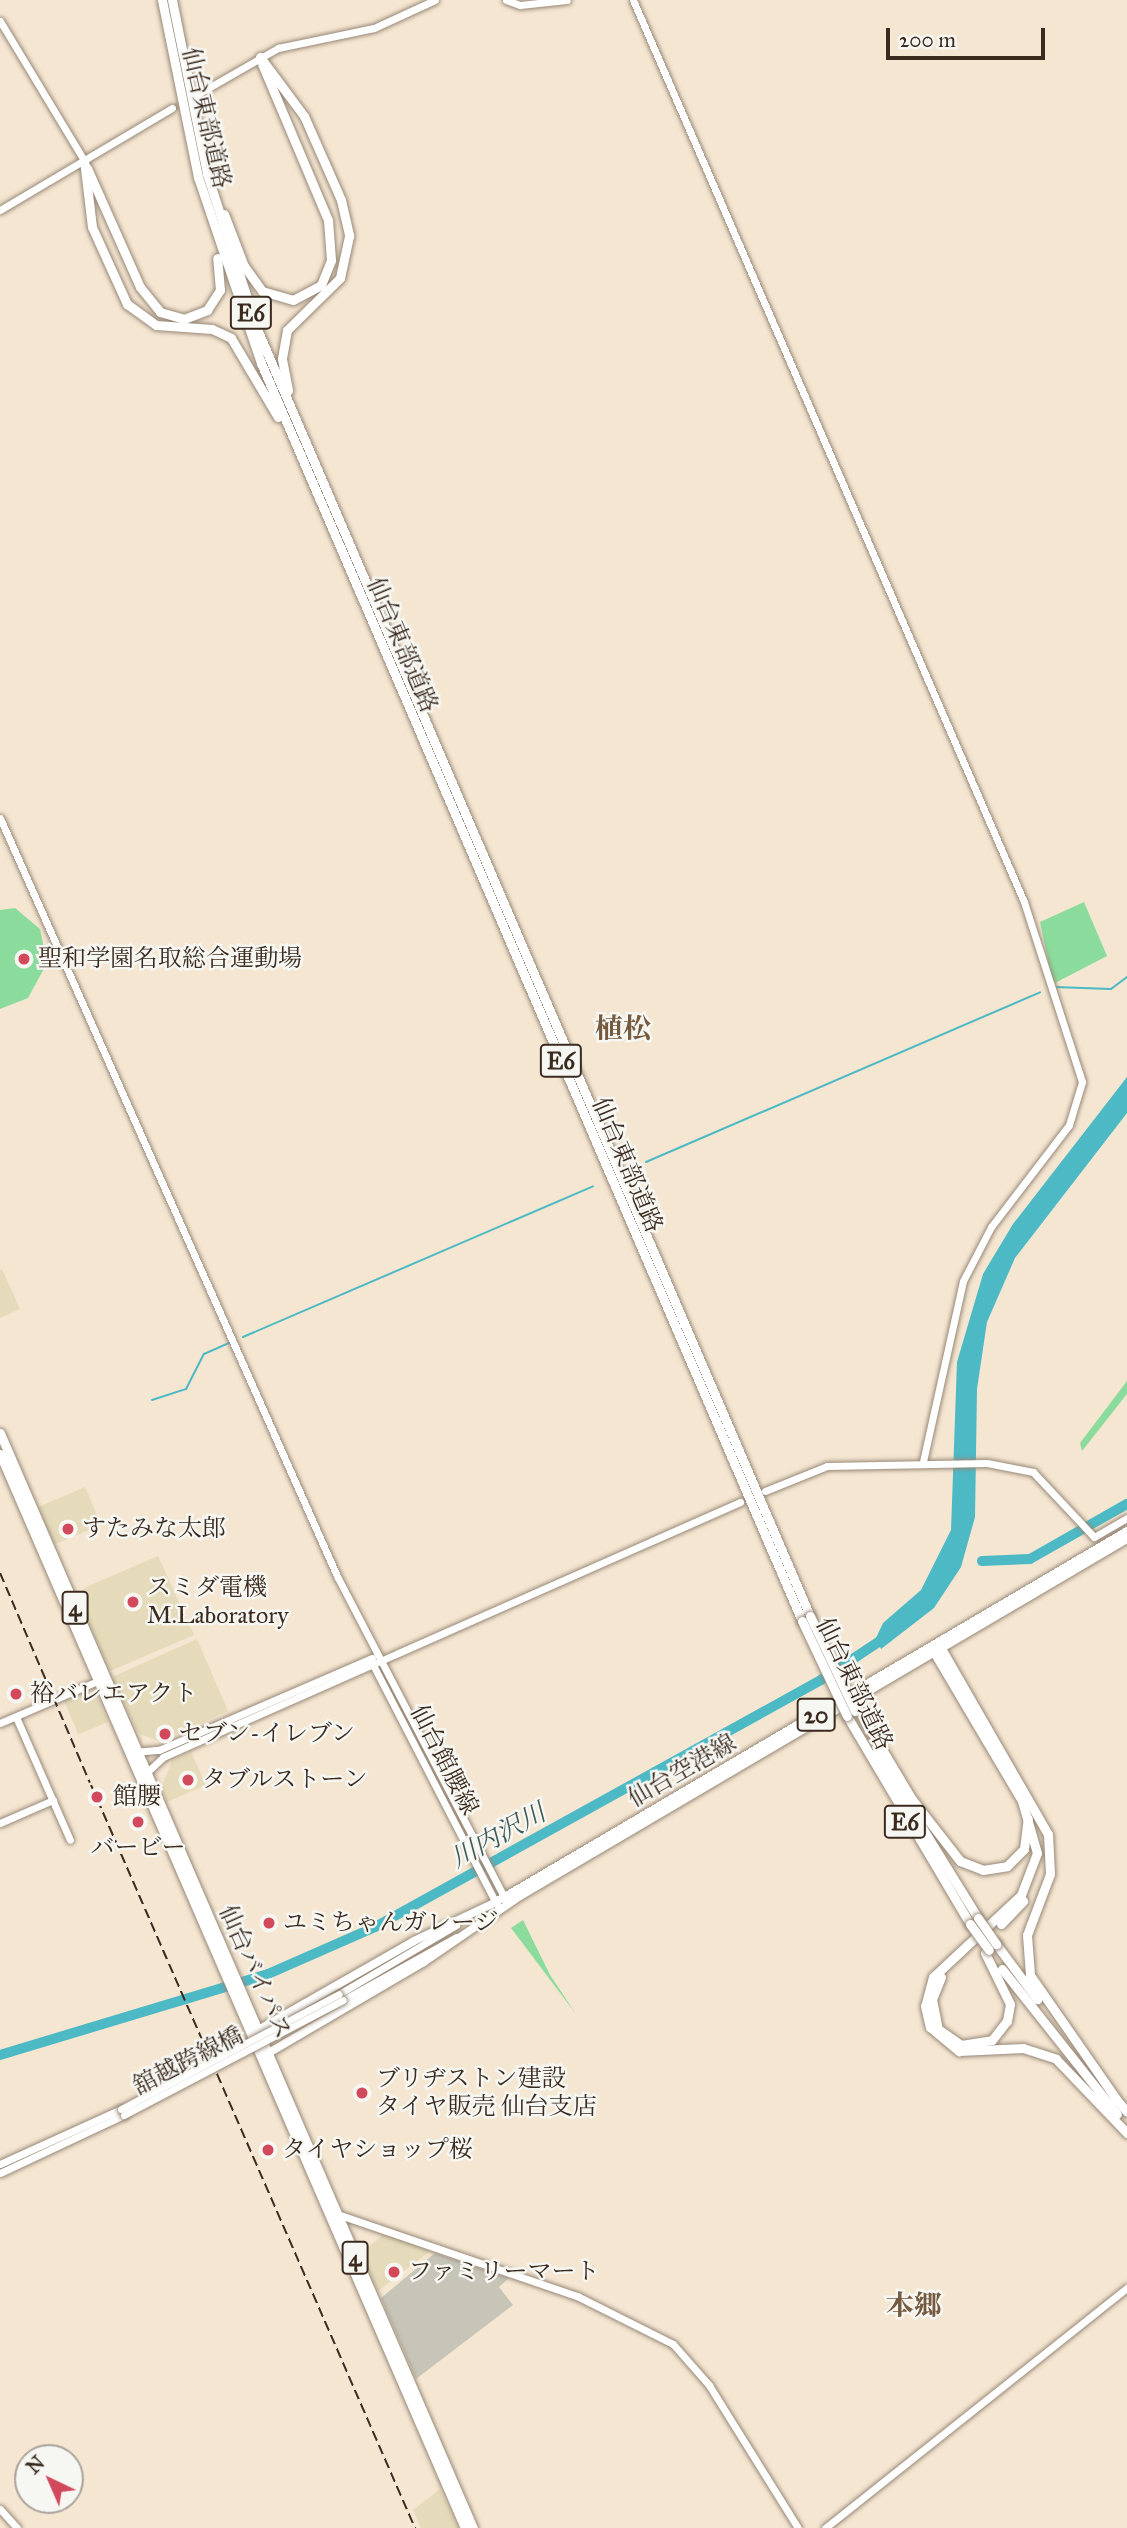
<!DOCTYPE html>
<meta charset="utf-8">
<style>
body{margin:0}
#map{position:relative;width:1127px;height:2528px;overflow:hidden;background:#f4e6d1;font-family:"IM FELL Great Primer","Noto Serif JP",serif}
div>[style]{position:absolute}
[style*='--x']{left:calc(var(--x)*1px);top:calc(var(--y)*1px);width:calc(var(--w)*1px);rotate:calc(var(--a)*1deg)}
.built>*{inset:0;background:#e5dbba;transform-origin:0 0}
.industrial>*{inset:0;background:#c7c5b8}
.green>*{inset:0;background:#8bdc9c}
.water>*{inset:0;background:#4cb9c5}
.stream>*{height:2px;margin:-1px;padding:0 1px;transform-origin:1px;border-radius:1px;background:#4cb9c5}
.river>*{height:10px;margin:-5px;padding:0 5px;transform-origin:5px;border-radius:5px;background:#4cb9c5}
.secondary-tunnel>*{height:7px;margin-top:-3.5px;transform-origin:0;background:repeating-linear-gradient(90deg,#cfc0ad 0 7px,transparent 0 10.5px)}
.roads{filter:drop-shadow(0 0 2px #988878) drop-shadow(0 0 2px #988878)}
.secondary>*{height:7px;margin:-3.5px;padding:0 3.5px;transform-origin:3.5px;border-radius:3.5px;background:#fff}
.primary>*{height:8px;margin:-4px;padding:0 4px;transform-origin:4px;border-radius:4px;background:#fff}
.highway>*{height:9px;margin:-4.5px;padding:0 4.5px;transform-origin:4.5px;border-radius:4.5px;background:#fff}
.rail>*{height:2px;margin-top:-1px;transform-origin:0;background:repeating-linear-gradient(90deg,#3b2a1e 0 10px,transparent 0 15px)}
.bridges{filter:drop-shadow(0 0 2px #988878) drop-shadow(0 0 2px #988878)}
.secondary-bridge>*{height:7px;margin:-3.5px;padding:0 3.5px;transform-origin:3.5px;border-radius:3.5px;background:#fff}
.highway-bridge>*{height:9px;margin:-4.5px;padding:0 4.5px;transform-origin:4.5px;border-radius:4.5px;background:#fff}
.dots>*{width:19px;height:19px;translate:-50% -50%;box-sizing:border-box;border:4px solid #f6f6f2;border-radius:50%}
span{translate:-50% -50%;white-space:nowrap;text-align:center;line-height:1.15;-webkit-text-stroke:5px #f6f6f2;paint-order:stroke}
.shield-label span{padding:2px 5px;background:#f6f6f2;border:2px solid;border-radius:5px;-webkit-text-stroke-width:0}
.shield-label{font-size:23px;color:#3b2a1e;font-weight:700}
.street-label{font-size:24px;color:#3b2a1e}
.poi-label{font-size:24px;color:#3b2a1e}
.left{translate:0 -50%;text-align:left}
.water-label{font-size:26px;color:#415c58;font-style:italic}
.quarter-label{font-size:28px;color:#755a3f;font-weight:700}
.north{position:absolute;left:14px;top:2444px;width:70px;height:70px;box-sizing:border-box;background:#f6f6f2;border:2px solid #aba49d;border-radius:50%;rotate:316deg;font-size:19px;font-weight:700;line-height:28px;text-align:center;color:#3b2a1e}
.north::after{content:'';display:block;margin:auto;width:24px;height:32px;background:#d1495b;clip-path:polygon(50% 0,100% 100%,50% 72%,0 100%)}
.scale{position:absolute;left:886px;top:28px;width:159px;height:32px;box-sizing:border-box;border:4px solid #3b2a1e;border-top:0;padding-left:9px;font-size:21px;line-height:24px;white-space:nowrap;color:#3b2a1e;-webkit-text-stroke:5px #f6f6f2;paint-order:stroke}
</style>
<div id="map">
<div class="built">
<div style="clip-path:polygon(2px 1269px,20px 1309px,0 1318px,0 1270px)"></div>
<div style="left:85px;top:1487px;width:41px;height:51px;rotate:67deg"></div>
<div style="clip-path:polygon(158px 1556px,194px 1635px,110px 1671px,77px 1596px,86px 1587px)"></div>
<div style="clip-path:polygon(197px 1639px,228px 1711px,160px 1742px,138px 1733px,112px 1677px)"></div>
<div style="left:93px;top:1687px;width:38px;height:32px;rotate:67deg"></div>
<div style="clip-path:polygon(191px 1752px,206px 1785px,167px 1802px,161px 1788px,172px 1761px)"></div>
<div style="clip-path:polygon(384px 2234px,430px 2251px,378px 2291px,361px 2253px)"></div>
<div style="clip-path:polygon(440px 2489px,458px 2528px,421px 2528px,413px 2510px)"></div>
</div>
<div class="industrial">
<div style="clip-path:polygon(435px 2253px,509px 2278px,499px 2287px,513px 2305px,416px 2379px,381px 2298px)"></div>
</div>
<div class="green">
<div style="clip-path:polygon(1084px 902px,1107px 956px,1053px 984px,1040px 922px)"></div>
<div style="clip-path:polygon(15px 908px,40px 929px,47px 963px,28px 998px,0 1009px,0 910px)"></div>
<div style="clip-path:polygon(1127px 1381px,1127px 1394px,1082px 1451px,1080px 1443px)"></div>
<div style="clip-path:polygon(523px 1920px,550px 1975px,576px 2014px,511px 1928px)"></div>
</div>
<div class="water">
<div style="clip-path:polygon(1127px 1077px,1127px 1113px,1015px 1258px,987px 1322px,977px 1389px,975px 1517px,961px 1567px,934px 1608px,881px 1649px,876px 1638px,883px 1623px,921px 1590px,951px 1530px,957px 1362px,983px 1274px,1013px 1224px)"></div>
</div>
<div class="stream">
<div style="--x:1055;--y:987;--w:56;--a:2"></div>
<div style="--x:1111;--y:989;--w:20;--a:-37"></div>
<div style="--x:646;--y:1162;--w:429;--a:-23.3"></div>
<div style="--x:243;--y:1337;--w:381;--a:-23.3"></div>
<div style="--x:152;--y:1400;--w:36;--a:-18"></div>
<div style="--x:186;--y:1389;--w:39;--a:-63"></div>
<div style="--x:204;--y:1354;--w:30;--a:-24"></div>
</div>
<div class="river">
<div style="--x:982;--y:1561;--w:48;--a:-2.4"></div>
<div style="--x:1030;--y:1559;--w:112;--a:-29.6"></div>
<div style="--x:0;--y:2055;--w:280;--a:-16.8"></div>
<div style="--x:268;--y:1974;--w:117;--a:-23.7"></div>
<div style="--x:375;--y:1927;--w:510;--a:-28.98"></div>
<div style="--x:821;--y:1680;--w:82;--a:-33.5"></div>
</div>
<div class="secondary-tunnel">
<div style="--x:172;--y:108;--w:27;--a:-28"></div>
</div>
<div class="roads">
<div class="secondary">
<div style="--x:506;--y:0;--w:15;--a:20"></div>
<div style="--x:520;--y:5;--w:47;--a:-6.1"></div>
<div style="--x:633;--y:0;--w:983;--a:66.56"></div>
<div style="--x:1024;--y:902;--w:189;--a:72.1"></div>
<div style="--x:1082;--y:1082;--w:45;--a:106.8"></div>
<div style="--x:1069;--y:1125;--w:128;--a:127.4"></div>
<div style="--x:991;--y:1227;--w:61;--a:117.4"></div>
<div style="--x:963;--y:1281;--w:184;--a:102.5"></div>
<div style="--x:0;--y:21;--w:162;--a:58.9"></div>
<div style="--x:196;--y:95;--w:95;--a:-29.8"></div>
<div style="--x:278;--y:48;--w:98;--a:-11.8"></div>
<div style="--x:374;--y:28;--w:67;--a:-24.7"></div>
<div style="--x:0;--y:210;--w:200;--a:-30.7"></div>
<div style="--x:0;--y:818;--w:830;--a:66.03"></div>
<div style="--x:337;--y:1576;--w:366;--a:62.5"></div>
<div style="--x:765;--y:1491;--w:67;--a:-22"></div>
<div style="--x:827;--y:1466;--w:160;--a:-1.1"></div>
<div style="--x:987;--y:1463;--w:47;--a:11.1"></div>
<div style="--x:1033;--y:1472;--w:89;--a:46.8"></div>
<div style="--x:1094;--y:1537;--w:38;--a:-30"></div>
<div style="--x:370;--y:1659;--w:279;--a:62.7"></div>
<div style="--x:16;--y:1717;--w:134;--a:66.3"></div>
<div style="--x:0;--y:1723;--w:111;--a:-23.3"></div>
<div style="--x:134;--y:1752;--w:25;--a:-5"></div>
<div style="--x:159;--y:1750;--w:232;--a:-23.4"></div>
<div style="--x:145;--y:1774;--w:25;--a:-43"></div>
<div style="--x:163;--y:1757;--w:631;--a:-23.84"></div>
<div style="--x:0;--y:1823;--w:58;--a:-23.5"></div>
<div style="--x:339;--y:1994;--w:136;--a:-30.5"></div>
<div style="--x:343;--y:2000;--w:129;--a:-29.1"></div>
<div style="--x:0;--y:2164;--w:133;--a:-24.4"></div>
<div style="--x:0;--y:2173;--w:137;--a:-25.1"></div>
<div style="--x:337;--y:2214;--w:254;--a:18.9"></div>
<div style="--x:577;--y:2296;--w:107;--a:26.6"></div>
<div style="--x:673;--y:2344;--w:55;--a:48.7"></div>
<div style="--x:709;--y:2385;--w:168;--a:58.1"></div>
<div style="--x:0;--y:2509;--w:25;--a:48"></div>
<div style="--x:825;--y:2528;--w:386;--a:-38.5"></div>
</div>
<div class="primary">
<div style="--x:253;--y:2033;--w:185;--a:-29.7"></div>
<div style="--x:414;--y:1941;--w:91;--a:-25.4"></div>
<div style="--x:496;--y:1902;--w:732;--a:-30.45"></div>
<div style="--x:265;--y:2055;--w:184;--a:-30.3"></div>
<div style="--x:424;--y:1962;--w:116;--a:-34.5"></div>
<div style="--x:520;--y:1896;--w:704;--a:-30.46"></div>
</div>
<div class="highway">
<div style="--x:162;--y:0;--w:181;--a:78.5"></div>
<div style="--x:198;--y:177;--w:196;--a:71.3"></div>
<div style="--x:261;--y:363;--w:1369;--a:66.73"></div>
<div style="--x:172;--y:0;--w:177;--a:78.6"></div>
<div style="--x:207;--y:174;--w:163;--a:72.1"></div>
<div style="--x:257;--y:329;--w:1401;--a:66.75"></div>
<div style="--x:260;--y:57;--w:74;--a:53.3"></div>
<div style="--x:304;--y:116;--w:92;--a:66.2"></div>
<div style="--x:341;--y:200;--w:37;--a:77"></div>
<div style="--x:349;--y:236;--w:43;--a:102.1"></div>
<div style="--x:340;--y:278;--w:74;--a:135.5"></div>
<div style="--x:287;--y:330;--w:29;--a:100"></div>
<div style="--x:282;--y:359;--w:32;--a:79"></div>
<div style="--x:84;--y:160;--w:67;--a:83.2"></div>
<div style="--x:92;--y:227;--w:85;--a:65.6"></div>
<div style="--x:127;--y:304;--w:36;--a:36"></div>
<div style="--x:156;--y:325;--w:56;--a:4.1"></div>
<div style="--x:212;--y:329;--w:21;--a:25"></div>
<div style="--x:231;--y:338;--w:92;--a:59.3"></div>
<div style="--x:87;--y:168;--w:130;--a:66"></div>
<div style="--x:140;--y:287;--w:32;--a:51"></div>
<div style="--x:160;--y:312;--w:25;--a:16"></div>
<div style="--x:184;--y:319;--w:25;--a:-21"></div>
<div style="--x:207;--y:310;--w:24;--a:-57"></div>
<div style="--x:220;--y:290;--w:32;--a:-95"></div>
<div style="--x:224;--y:214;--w:56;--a:69"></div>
<div style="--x:244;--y:266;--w:31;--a:54"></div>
<div style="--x:262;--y:291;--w:32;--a:16"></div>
<div style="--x:293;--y:300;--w:32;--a:-28"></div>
<div style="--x:321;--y:285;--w:27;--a:-68"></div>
<div style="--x:331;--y:260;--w:40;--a:-94.3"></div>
<div style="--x:328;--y:220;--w:169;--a:-112.9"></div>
<div style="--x:0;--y:1433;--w:1193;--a:66.64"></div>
<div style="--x:0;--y:1454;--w:1170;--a:66.59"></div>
<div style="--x:938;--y:1643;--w:220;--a:60.1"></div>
<div style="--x:1048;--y:1834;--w:40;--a:87.1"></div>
<div style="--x:1050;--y:1874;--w:65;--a:110.7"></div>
<div style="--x:1027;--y:1935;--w:40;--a:85.7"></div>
<div style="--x:1030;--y:1975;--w:152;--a:55.2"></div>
<div style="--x:931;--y:1647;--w:179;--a:59.4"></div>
<div style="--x:1022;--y:1801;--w:54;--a:73.9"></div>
<div style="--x:1037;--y:1853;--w:45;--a:110.9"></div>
<div style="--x:1021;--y:1895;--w:120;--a:137"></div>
<div style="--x:933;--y:1977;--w:30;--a:105"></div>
<div style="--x:925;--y:2006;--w:22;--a:77"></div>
<div style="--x:930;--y:2027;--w:38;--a:40"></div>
<div style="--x:959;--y:2051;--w:64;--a:-2.7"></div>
<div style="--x:1023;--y:2048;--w:35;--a:18"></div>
<div style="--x:1056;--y:2059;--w:103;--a:46.2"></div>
<div style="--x:858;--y:1709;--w:104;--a:59.2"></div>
<div style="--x:911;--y:1798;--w:80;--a:52.1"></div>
<div style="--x:960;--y:1861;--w:25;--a:21"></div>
<div style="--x:983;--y:1870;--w:24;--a:-9"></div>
<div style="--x:1007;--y:1866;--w:24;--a:-45"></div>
<div style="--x:1024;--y:1849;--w:31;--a:-83"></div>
<div style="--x:847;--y:1716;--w:242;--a:59.4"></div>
<div style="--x:876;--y:1753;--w:194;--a:58.3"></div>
<div style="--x:1001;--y:1924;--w:32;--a:-46"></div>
<div style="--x:996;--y:1944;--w:69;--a:53.3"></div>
<div style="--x:1002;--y:1969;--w:185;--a:51.6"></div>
<div style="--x:941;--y:1977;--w:24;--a:112"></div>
<div style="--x:932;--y:1999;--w:31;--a:79"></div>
<div style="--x:938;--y:2029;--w:28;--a:35"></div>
<div style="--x:961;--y:2045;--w:31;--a:-9"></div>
<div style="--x:992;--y:2040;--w:24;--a:-52"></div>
<div style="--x:1007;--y:2021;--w:17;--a:-80"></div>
<div style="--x:1010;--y:2004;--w:57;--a:-116.1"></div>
<div style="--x:1115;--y:2098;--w:18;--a:49"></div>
</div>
</div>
<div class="rail">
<div style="--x:0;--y:1573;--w:228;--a:66.8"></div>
<div style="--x:91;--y:1785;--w:811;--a:66.44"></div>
</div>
<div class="bridges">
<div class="secondary-bridge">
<div style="--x:121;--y:2109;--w:246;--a:-27.8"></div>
<div style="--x:124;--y:2115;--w:247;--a:-27.7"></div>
</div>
<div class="highway-bridge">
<div style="--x:810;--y:1616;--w:105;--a:64.7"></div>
<div style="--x:802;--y:1621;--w:105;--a:64.7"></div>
<div style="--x:978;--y:1918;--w:32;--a:55"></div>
<div style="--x:970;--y:1924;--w:32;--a:54"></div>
</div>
</div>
<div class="dots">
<div style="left:24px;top:959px;background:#d1495b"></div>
<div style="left:68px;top:1529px;background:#d1495b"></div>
<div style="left:133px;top:1602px;background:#d1495b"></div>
<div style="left:16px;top:1694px;background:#d1495b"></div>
<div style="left:165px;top:1734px;background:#d1495b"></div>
<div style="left:188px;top:1780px;background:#d1495b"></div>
<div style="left:97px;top:1797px;background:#d1495b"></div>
<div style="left:138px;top:1822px;background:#d1495b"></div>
<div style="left:269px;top:1923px;background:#d1495b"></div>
<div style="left:362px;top:2093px;background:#d1495b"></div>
<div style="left:268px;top:2150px;background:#d1495b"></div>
<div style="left:394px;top:2272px;background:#d1495b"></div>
</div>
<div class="shield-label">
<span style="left:251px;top:313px">E6</span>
<span style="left:561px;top:1061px">E6</span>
<span style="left:75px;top:1608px">4</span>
<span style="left:816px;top:1715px">20</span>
<span style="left:905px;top:1822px">E6</span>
<span style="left:355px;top:2258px">4</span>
</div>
<div class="street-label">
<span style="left:206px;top:118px;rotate:77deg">仙台東部道路</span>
<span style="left:402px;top:645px;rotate:67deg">仙台東部道路</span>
<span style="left:627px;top:1165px;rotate:67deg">仙台東部道路</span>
<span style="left:854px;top:1684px;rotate:64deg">仙台東部道路</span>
<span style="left:444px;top:1760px;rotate:63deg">仙台館腰線</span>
<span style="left:682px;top:1771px;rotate:-30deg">仙台空港線</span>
<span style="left:255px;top:1972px;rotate:66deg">仙台バイパス</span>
<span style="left:188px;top:2061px;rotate:-27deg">舘越跨線橋</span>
</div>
<div class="poi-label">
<span class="left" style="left:38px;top:959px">聖和学園名取総合運動場</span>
<span class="left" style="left:82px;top:1529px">すたみな太郎</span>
<span class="left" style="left:147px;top:1602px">スミダ電機<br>M.Laboratory</span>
<span class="left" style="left:30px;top:1694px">裕バレエアクト</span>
<span class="left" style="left:179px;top:1734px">セブン-イレブン</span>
<span class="left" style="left:202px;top:1780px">タブルストーン</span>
<span class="left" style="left:113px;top:1797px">館腰</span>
<span style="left:138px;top:1848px">バービー</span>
<span class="left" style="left:283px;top:1923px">ユミちゃんガレージ</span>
<span class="left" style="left:376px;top:2093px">ブリヂストン建設<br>タイヤ販売 仙台支店</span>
<span class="left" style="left:282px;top:2150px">タイヤショップ桜</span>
<span class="left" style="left:408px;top:2272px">ファミリーマート</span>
</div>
<div class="water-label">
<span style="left:498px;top:1836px;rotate:-29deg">川内沢川</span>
</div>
<div class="quarter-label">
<span style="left:623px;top:1029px">植松</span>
<span style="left:914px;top:2306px">本郷</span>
</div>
<div class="north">N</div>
<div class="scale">200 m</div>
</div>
